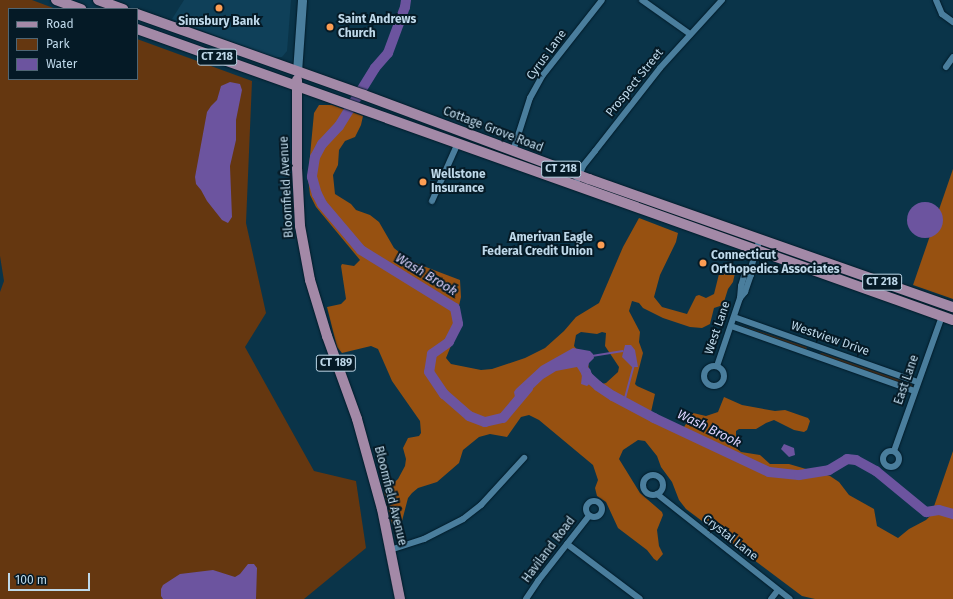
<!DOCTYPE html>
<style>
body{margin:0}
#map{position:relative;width:953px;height:599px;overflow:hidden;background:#0a3449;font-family:"Fira Sans",sans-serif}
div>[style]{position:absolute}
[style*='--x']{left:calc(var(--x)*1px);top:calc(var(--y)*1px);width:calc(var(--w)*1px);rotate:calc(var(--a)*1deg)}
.built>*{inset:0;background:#0f4059}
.green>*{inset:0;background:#653710}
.forest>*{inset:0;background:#975111}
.water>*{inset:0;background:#6c549f}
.round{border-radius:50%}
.stream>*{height:1.5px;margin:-0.75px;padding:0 0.75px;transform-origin:0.75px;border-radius:0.75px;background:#6c549f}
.river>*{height:10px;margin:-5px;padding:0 5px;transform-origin:5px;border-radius:5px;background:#6c549f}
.roads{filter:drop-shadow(0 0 1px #011b29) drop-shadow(0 0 1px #011b29)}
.minor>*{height:6px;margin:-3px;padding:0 3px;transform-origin:3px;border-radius:3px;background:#4a7e9d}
.minor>.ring{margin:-3px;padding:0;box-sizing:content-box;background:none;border:6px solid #4a7e9d;border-radius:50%}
.secondary>*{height:9px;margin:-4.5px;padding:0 4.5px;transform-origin:4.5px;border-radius:4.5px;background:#4a7e9d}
.primary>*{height:10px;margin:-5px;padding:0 5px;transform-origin:5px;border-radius:5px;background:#a389a7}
.dots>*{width:11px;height:11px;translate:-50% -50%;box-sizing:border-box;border:2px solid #051a26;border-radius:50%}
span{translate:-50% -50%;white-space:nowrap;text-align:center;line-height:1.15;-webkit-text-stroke:4px #051a26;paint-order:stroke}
.shield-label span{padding:1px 3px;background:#051a26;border:1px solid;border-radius:3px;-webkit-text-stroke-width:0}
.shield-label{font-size:11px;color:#bfd9ea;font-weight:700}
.poi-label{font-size:12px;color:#bfd9ea;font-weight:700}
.left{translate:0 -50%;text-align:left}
.right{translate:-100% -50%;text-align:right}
.street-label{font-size:12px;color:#bfd9ea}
.water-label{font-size:13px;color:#ddd3fd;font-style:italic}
.legend{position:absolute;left:8px;top:8px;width:130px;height:72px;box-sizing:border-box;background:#051a26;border:1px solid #4f6674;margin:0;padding:5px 7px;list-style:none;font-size:12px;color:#bfd9ea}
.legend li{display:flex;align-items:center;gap:8px;height:20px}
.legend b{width:20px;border:1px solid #4f6674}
.scale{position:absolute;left:8px;top:573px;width:82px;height:18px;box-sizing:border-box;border:2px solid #bfd9ea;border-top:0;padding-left:5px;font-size:12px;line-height:14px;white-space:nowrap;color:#bfd9ea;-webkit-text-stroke:3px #051a26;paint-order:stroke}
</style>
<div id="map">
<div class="built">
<div style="clip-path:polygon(184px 0,291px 0,287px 51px,282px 57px,272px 57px,172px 19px)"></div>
</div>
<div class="green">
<div style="clip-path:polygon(0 0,32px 0,56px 9px,9px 9px,9px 79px,137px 79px,137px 39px,252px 81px,246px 223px,266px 313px,245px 347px,314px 471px,356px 481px,366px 548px,304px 599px,0 599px,0 292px,4px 281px,0 256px)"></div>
<div style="clip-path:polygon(737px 324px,806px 347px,807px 348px,806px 350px)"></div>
<div style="clip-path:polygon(822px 353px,911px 384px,913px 387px,912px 388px,820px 356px,819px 354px)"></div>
</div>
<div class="forest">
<div style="clip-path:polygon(evenodd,319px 105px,332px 105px,363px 116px,361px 125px,355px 137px,345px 141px,339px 150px,338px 165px,333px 175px,335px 194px,351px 204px,356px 210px,370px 215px,379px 222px,394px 248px,410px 261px,460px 280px,461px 297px,456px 319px,457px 331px,446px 358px,451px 364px,481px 370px,492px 369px,525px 358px,545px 348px,564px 331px,576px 317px,599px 303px,623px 247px,639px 218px,678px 233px,676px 242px,660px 275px,654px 297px,662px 307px,687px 314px,696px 296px,699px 295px,706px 298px,714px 294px,721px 266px,734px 270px,735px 273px,733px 282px,728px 289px,723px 305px,714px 308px,710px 324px,702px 328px,690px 327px,663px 318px,643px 308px,639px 303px,632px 301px,629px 311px,640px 332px,639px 342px,643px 353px,635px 384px,637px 386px,655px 394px,651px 412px,668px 421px,684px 427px,693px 413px,706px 416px,718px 412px,724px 397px,742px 405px,775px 411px,785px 410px,808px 418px,810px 421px,807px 430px,804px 432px,794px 430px,774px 420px,766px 423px,756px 429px,739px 429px,736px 431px,736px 448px,741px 452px,760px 455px,770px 464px,789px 464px,830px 476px,839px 482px,849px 495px,874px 509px,877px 526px,898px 538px,909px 529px,926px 520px,931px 515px,953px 451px,953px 599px,815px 599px,802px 596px,686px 509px,679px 500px,672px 482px,661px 467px,657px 456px,645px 441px,638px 440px,623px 450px,619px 459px,640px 493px,662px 512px,663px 515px,657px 530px,659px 546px,663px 554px,657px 561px,654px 559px,647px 550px,618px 528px,606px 502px,597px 496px,595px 488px,598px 480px,593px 465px,539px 420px,529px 415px,521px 417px,507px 437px,490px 434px,479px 437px,463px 450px,459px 463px,437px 482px,418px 488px,412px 493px,408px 498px,402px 521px,392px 524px,384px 492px,398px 479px,405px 466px,406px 459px,403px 448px,408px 438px,419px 436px,421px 433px,420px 421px,392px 381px,378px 349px,371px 346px,342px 353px,337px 347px,327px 307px,341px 304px,346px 299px,341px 266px,342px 264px,354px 266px,360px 260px,316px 207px,310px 195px,308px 177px,314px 113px,319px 105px,581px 332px,597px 334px,602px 332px,606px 333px,605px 346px,619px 367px,618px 372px,606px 383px,598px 385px,590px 377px,588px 363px,574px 346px,576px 335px,581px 332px)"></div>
<div style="clip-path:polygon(953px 169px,953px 299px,913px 285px)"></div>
</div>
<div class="water">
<div style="clip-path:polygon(230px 82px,240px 84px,242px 90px,236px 120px,236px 140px,230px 166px,232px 217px,228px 223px,222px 220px,207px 201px,201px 190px,196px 184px,195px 177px,207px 112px,211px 106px,217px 100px,221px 86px)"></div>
<div class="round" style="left:907px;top:202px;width:36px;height:36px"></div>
<div style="clip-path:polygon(625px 345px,631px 345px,635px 350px,638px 367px,632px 367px,622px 357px)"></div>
<div style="clip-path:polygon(573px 348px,590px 351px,593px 354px,594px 358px,589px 363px,588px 367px,595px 379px,587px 386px,581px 384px,582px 375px,577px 367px,556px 371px,543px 379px,523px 398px,515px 397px,514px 392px,516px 389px,541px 366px)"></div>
<div style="clip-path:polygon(784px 444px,794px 448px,795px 455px,789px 457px,781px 449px)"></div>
<div style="clip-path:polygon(248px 564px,254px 564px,257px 568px,256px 599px,163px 599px,161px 596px,161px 589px,163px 585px,180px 574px,213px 570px,235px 577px,240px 574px)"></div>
</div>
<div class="stream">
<div style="--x:592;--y:356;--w:31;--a:-9"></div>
<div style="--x:624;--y:402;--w:38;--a:-75"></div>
</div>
<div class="river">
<div style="--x:406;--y:0;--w:7;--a:98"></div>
<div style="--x:405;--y:7;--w:49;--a:110.3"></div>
<div style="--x:388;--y:53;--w:20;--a:131"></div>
<div style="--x:375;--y:68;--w:68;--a:121.8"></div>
<div style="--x:339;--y:126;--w:25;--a:133"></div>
<div style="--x:322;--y:144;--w:15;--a:118"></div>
<div style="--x:315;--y:157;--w:20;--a:99"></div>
<div style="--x:312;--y:177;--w:18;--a:74"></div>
<div style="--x:317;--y:194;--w:11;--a:63"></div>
<div style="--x:322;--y:204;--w:60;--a:49.7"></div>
<div style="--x:361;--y:250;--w:110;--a:31.7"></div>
<div style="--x:455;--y:308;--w:16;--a:79"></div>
<div style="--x:458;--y:324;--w:20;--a:117"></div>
<div style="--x:449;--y:342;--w:21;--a:145"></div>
<div style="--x:432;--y:354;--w:18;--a:99"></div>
<div style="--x:429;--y:372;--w:27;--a:56"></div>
<div style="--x:444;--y:394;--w:33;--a:41"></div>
<div style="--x:469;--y:416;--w:17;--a:21"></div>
<div style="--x:485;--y:422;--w:18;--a:-13"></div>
<div style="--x:503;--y:418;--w:39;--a:-50"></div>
<div style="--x:586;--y:372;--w:4;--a:76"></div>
<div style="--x:587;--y:376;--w:15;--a:42"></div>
<div style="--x:598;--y:386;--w:18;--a:34"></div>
<div style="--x:613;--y:396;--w:47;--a:28.2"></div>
<div style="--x:654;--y:418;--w:127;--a:25.2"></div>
<div style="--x:769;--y:472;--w:30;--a:6"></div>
<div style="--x:799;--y:475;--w:30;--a:-9"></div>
<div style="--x:829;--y:470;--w:21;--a:-31"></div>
<div style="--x:847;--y:459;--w:9;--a:6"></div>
<div style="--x:856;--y:460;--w:23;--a:29"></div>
<div style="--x:876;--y:471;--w:65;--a:39.4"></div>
<div style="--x:926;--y:512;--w:13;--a:-9"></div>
<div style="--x:939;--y:510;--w:15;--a:16"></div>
</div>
<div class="roads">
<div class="minor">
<div style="--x:642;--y:0;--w:59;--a:35.3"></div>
<div style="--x:936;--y:0;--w:15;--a:67"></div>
<div style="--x:942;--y:14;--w:14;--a:36"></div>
<div style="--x:946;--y:67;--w:12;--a:-55"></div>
<div style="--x:513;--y:151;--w:56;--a:-72.2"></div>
<div style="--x:530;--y:98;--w:26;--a:-61"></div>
<div style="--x:543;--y:75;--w:95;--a:-51.8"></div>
<div style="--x:575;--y:186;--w:22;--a:-68"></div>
<div style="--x:583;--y:166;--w:19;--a:-51"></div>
<div style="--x:595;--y:151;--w:105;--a:-51.9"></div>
<div style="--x:660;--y:68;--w:92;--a:-47.6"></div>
<div style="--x:432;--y:201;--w:64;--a:-65.9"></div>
<div style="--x:740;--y:298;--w:8;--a:-50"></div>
<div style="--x:745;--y:292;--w:18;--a:-71"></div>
<div style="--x:751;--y:275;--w:4;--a:-104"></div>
<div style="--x:750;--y:271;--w:34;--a:-73"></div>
<div style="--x:734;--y:317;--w:195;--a:19.5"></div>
<div style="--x:731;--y:326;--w:195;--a:19.5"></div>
<div style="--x:717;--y:366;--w:72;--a:-71.3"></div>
<div style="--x:740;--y:298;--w:12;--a:-85"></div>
<div style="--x:741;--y:286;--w:14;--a:-73"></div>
<div style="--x:745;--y:273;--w:5;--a:-22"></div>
<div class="ring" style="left:704px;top:366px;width:14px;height:14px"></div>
<div class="ring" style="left:883px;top:451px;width:10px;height:10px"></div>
<div style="--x:894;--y:451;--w:143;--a:-70.4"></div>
<div class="ring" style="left:643px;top:475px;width:14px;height:14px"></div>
<div style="--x:657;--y:494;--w:169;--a:38.3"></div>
<div class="ring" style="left:586px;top:501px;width:10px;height:10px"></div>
<div style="--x:567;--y:544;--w:91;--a:37"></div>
<div style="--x:390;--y:550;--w:36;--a:-18"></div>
<div style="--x:424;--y:539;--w:44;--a:-27.1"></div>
<div style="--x:463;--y:519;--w:23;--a:-38"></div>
<div style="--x:481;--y:505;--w:64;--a:-47.5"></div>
<div style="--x:526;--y:599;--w:22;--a:-56"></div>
<div style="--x:538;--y:581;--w:83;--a:-51.9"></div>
<div style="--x:771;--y:599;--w:11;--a:-52"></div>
</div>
<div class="secondary">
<div style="--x:297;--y:72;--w:72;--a:-86"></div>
</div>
<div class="primary">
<div style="--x:56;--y:0;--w:27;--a:20"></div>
<div style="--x:98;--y:0;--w:27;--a:20"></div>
<div style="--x:137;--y:14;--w:241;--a:19.6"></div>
<div style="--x:364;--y:95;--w:240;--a:20.5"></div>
<div style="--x:589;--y:179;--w:386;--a:19.4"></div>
<div style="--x:137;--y:29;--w:866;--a:19.63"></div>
<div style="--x:297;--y:80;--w:88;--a:90"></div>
<div style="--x:297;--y:168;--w:58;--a:87"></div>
<div style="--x:300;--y:226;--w:55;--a:79.5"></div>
<div style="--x:310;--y:280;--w:59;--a:73.1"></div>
<div style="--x:327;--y:336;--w:88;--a:70.1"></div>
<div style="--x:357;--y:419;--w:93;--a:74.5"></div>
<div style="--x:382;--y:509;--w:92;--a:78.7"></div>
</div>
</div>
<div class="dots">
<div style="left:219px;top:8px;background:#fc9d53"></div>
<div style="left:330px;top:27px;background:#fc9d53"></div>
<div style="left:423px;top:182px;background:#fc9d53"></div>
<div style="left:601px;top:245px;background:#fc9d53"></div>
<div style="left:703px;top:263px;background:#fc9d53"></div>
</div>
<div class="shield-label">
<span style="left:217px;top:57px">CT 218</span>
<span style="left:561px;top:169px">CT 218</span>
<span style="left:882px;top:282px">CT 218</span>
<span style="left:336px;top:363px">CT 189</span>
</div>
<div class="poi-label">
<span class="left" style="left:338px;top:27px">Saint Andrews<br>Church</span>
<span style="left:219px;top:22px">Simsbury Bank</span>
<span class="left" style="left:431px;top:182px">Wellstone<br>Insurance</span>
<span class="right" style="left:593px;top:245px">Amerivan Eagle<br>Federal Credit Union</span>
<span class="left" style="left:711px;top:263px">Connecticut<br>Orthopedics Associates</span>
</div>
<div class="street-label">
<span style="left:547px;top:55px;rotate:-54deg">Cyrus Lane</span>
<span style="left:635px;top:83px;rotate:-51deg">Prospect Street</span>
<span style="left:493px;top:130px;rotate:21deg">Cottage Grove Road</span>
<span style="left:287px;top:187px;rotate:-93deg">Bloomfield Avenue</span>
<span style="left:718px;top:328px;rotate:-71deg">West Lane</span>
<span style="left:830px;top:339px;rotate:19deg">Westview Drive</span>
<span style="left:907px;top:380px;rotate:-71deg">East Lane</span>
<span style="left:390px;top:496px;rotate:76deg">Bloomfield Avenue</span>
<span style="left:730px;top:538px;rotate:38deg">Crystal Lane</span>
<span style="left:549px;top:550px;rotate:-53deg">Haviland Road</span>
</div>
<div class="water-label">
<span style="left:426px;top:275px;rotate:31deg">Wash Brook</span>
<span style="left:709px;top:429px;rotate:26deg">Wash Brook</span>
</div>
<ul class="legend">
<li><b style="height:5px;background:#a389a7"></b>Road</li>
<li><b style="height:11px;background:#653710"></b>Park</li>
<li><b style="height:11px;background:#6c549f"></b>Water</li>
</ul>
<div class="scale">100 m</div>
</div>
